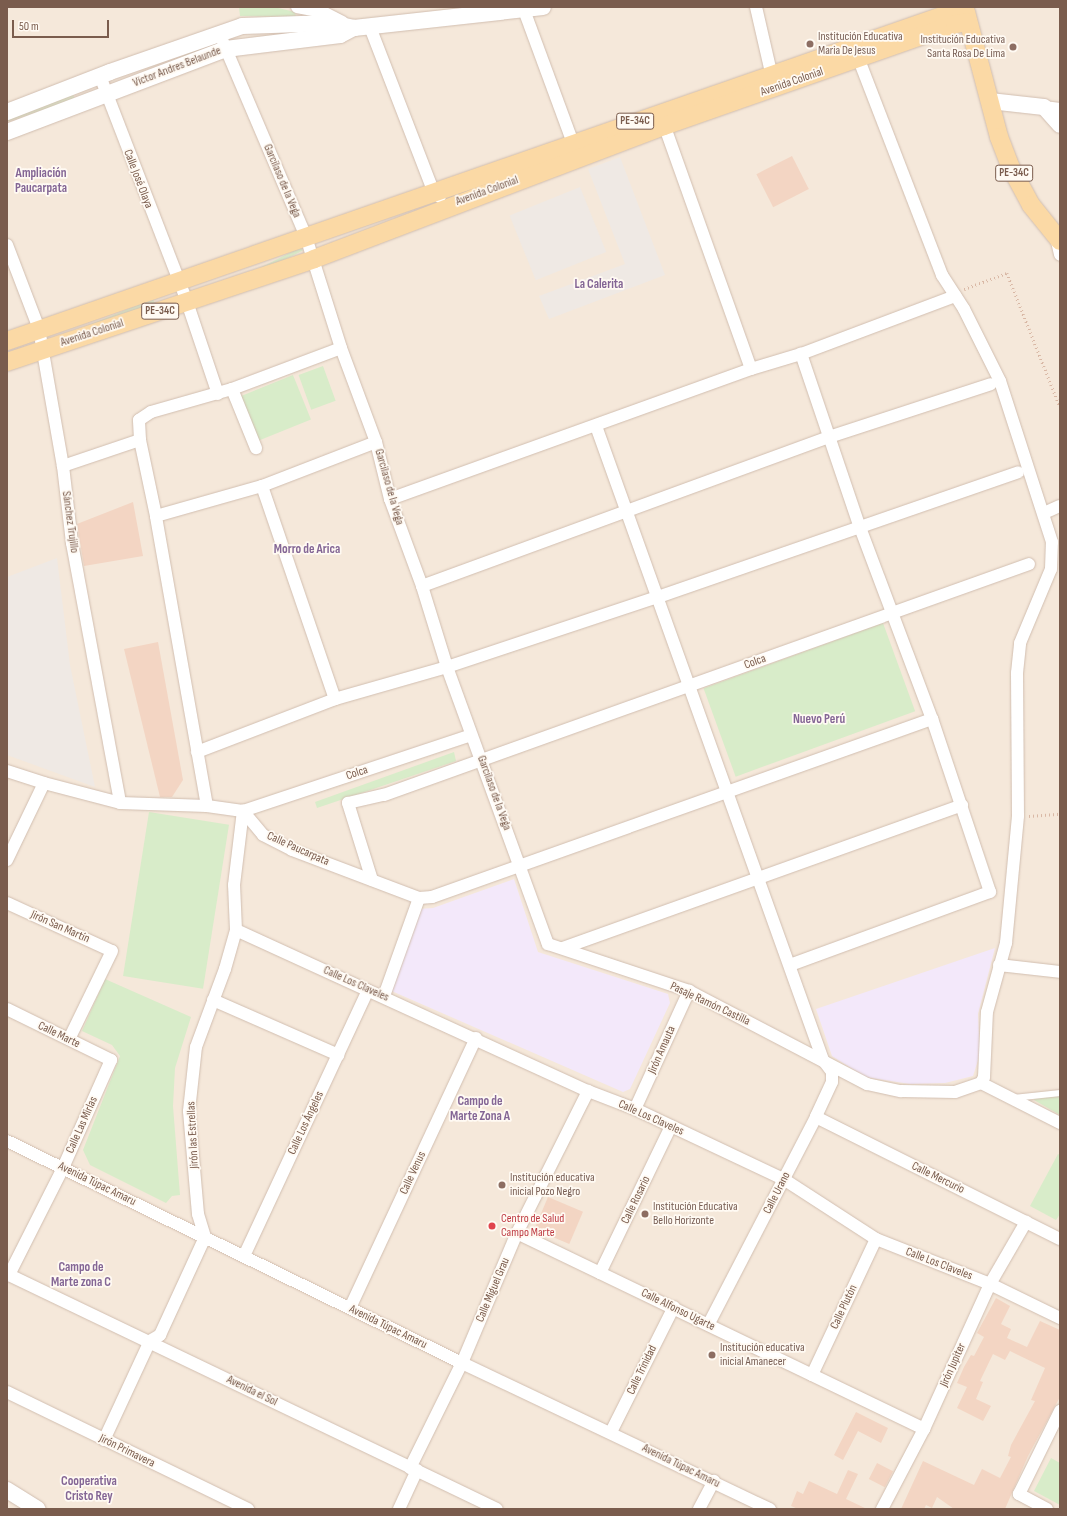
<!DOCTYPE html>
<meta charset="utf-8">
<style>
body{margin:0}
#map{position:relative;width:1067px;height:1516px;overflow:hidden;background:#fdf6ec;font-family:"Sofia Sans Condensed",sans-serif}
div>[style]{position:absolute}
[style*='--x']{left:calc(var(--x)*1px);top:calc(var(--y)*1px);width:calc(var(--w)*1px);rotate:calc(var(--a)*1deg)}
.residential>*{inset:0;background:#f5e8da;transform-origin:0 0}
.industrial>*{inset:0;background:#efe9e4;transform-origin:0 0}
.education>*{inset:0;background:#f3e8fa}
.green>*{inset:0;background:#d8ecc9;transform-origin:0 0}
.building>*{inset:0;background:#f3d5c3;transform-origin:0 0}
.path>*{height:2.5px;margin-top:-1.25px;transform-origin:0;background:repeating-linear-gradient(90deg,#d9b8a5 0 1px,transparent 0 4px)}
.roads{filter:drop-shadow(0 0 1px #d1beb0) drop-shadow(0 0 1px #d1beb0)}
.lane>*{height:6px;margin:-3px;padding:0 3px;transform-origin:3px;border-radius:3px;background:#fff}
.street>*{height:12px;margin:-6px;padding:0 6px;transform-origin:6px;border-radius:6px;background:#fff}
.secondary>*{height:16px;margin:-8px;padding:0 8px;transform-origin:8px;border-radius:8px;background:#fff}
.primary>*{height:18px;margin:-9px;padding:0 9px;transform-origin:9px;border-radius:9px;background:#fbd9a5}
.dots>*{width:11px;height:11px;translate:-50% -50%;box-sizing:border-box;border:2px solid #fffaf3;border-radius:50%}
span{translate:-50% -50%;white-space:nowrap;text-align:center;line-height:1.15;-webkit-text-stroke:3.5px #fffaf3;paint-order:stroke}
.shield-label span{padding:1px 3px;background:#fffaf3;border:1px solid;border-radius:3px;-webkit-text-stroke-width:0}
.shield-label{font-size:11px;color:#7a5c4d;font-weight:700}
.education-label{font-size:12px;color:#785e54}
.left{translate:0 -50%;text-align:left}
.right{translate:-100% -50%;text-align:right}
.street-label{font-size:12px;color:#7a5c4d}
.health-label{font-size:12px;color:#be3a42}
.neighbourhood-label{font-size:13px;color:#846695;font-weight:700}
.frame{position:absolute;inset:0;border:8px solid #7a5c4d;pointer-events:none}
.scale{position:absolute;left:12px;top:20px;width:97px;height:18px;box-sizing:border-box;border:2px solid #7a5c4d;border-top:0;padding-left:5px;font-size:12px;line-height:14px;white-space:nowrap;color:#7a5c4d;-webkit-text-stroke:3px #fffaf3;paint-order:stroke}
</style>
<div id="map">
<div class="residential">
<div style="left:7px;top:7px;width:1053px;height:1502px"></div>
</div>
<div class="industrial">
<div style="clip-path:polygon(620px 157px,665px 275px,549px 319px,539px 296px,625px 264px,588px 169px)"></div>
<div style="left:580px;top:187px;width:70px;height:76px;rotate:68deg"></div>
<div style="clip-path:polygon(57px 558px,70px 665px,95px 787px,7px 755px,7px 577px)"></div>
</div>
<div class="education">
<div style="clip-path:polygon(514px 879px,538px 952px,668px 994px,670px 1003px,630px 1089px,623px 1092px,387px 989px,418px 909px,433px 908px)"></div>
<div style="clip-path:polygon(995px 948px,978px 1014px,980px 1054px,973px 1076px,945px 1083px,910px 1084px,865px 1077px,832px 1056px,816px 1009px)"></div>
</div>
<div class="green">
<div style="clip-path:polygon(239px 7px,274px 7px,295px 12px,296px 17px,240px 16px)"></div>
<div style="left:201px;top:47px;width:4px;height:106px;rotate:63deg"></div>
<div style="left:73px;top:94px;width:6px;height:70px;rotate:72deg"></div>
<div style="left:434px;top:199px;width:3px;height:119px;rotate:72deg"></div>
<div style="left:301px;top:247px;width:4px;height:116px;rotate:63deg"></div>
<div style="left:153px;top:299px;width:5px;height:119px;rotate:68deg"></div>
<div style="left:323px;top:366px;width:37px;height:26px;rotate:70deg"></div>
<div style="left:293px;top:375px;width:48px;height:66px;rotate:68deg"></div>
<div style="left:883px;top:623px;width:94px;height:191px;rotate:70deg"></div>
<div style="clip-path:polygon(454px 752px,456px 761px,317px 808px,315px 802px)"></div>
<div style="left:149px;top:812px;width:81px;height:166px;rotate:9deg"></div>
<div style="clip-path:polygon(105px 979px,191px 1017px,175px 1068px,173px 1106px,180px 1195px,172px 1196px,166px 1203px,90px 1165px,83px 1150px,120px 1056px,112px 1045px,82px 1031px)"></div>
<div style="clip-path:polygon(1060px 1095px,1060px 1115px,1034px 1100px,1034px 1098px)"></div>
<div style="clip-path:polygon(1058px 1154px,1060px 1155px,1060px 1214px,1056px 1220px,1030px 1206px)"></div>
<div style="clip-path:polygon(1051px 1458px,1060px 1463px,1060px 1505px,1034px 1491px)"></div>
</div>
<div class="building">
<div style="left:792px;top:156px;width:37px;height:40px;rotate:63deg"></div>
<div style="clip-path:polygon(133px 502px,143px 556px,84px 566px,77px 524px)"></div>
<div style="clip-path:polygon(158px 642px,183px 780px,172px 797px,160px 797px,124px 649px)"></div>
<div style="left:548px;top:1197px;width:38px;height:35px;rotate:23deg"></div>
<div style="clip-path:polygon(996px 1298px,1010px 1306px,1001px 1324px,1011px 1329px,1007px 1338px,1027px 1347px,1040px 1321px,1060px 1330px,1060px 1397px,1028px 1456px,1005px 1509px,954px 1509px,937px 1497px,932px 1508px,926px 1505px,924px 1509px,901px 1509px,923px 1461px,974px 1485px,982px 1469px,1000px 1478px,1011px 1457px,1008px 1456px,1011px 1445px,1035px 1401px,1031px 1400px,1045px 1368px,1010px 1351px,1005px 1360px,993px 1354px,980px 1381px,983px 1382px,976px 1399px,991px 1406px,983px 1421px,957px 1408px,967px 1387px,957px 1383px,964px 1367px,971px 1355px,974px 1356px,984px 1337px,977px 1333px)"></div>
<div style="clip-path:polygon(856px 1412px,888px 1428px,881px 1443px,858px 1431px,843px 1460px,834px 1455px)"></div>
<div style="left:877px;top:1463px;width:18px;height:18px;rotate:27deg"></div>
<div style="clip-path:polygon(848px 1470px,858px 1474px,846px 1499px,867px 1509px,798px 1509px,791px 1506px,797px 1491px,803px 1494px,809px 1481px,837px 1494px)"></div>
</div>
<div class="path">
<div style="--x:964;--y:289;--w:46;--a:-20.4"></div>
<div style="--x:1007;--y:273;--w:144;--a:68.4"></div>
<div style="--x:1029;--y:816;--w:31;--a:-4"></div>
</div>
<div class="roads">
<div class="lane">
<div style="--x:1014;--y:1098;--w:46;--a:-6.2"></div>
</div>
<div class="street">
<div style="--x:297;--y:7;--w:26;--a:11"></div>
<div style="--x:323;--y:12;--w:22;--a:27"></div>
<div style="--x:756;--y:7;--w:76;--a:77.1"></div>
<div style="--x:524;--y:10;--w:150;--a:69.8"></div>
<div style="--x:370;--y:27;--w:178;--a:68.9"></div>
<div style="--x:434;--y:193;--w:7;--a:34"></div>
<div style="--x:223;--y:42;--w:212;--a:66.9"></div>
<div style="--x:306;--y:237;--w:116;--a:72.5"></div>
<div style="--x:341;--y:348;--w:100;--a:69.6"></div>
<div style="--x:376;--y:442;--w:59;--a:76.2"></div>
<div style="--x:390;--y:499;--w:93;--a:69.8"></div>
<div style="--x:422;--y:586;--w:85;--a:72.8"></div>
<div style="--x:447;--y:667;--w:295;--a:70"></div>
<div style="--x:548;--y:944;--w:149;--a:18.4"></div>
<div style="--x:689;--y:991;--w:201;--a:27.6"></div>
<div style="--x:867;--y:1084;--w:35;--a:12"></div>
<div style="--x:901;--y:1091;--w:54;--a:1.1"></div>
<div style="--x:955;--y:1092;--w:28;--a:-19"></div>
<div style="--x:981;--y:1083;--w:7;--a:-63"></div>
<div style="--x:984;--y:1077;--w:65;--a:-87.4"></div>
<div style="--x:987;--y:1012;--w:72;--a:-74.6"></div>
<div style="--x:1006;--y:943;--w:128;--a:-84.6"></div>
<div style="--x:1018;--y:816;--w:143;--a:-90.4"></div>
<div style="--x:1017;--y:673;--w:30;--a:-84"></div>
<div style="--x:1020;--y:643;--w:80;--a:-67.3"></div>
<div style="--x:1051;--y:569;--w:27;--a:-88"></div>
<div style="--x:1052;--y:542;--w:169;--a:-107.9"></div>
<div style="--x:1000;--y:381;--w:80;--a:-116.6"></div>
<div style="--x:964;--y:309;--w:40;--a:-122.9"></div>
<div style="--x:942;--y:275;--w:239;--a:-111.1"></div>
<div style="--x:100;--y:76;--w:242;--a:68.9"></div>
<div style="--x:187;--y:302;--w:97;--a:71.4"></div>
<div style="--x:1044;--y:107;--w:16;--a:7"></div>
<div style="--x:662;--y:119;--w:265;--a:70.4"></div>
<div style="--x:1056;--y:237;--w:18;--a:77"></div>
<div style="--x:7;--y:245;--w:90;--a:69.1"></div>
<div style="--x:39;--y:329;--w:139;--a:80.1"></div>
<div style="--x:63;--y:466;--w:78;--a:83.3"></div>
<div style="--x:72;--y:543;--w:264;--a:79.5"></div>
<div style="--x:232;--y:389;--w:64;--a:67.9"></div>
<div style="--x:596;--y:426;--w:673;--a:70.3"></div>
<div style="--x:823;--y:1060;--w:15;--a:53"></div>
<div style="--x:832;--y:1072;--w:10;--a:90"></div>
<div style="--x:832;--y:1082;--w:38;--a:115"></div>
<div style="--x:816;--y:1117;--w:234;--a:117.4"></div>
<div style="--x:63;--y:466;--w:81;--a:-18.7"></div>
<div style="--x:262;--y:486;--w:225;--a:71.1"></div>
<div style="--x:390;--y:499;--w:384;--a:-19.8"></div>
<div style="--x:751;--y:369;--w:52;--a:-16.7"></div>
<div style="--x:801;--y:354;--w:165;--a:-20.6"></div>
<div style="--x:1044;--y:513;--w:17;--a:-24"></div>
<div style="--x:156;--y:516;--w:110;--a:-15.8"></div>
<div style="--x:262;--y:486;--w:122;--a:-21.1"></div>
<div style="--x:422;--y:586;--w:433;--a:-20.1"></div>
<div style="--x:829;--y:437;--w:170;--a:-18.1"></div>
<div style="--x:197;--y:752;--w:148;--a:-21"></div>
<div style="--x:335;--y:699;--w:116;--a:-15.9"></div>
<div style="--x:447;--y:667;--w:222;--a:-18.4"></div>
<div style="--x:658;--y:597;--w:381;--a:-19.1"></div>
<div style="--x:7;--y:771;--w:39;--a:18"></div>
<div style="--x:44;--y:783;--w:79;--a:14.7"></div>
<div style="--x:120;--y:803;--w:87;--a:2"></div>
<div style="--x:207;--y:806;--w:36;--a:8"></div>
<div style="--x:243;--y:811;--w:31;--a:50"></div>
<div style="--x:263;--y:835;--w:33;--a:27"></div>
<div style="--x:292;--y:850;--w:136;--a:20.7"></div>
<div style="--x:419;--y:898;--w:13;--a:-4"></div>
<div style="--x:432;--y:897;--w:531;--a:-19.6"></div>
<div style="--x:207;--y:806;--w:294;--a:-100"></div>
<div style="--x:156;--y:516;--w:78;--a:-101.9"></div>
<div style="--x:140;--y:440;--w:20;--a:-93"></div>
<div style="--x:139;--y:420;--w:14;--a:-34"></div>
<div style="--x:151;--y:412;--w:84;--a:-15.9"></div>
<div style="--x:232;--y:389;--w:116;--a:-20.6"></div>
<div style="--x:7;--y:860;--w:85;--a:-64.3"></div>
<div style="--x:372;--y:880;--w:81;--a:-107.3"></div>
<div style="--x:348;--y:803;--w:37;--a:-13"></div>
<div style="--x:384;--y:795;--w:685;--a:-19.7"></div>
<div style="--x:7;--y:903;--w:115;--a:24.6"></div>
<div style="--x:112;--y:951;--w:98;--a:116"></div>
<div style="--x:236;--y:930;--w:387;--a:24.6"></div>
<div style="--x:588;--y:1091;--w:50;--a:21"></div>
<div style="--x:635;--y:1109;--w:166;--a:25.3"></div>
<div style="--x:785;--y:1180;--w:108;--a:33"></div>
<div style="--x:876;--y:1239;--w:123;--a:21.5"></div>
<div style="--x:990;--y:1284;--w:78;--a:25.9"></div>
<div style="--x:563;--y:948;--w:424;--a:-19.7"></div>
<div style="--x:790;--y:965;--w:213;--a:-20.1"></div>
<div style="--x:990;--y:892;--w:182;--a:-108.5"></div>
<div style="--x:932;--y:719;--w:207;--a:-110.6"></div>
<div style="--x:859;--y:525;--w:181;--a:-108.7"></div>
<div style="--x:999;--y:965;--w:61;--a:6.5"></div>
<div style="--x:384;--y:996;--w:104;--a:-70.3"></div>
<div style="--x:213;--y:1000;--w:137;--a:23.7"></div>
<div style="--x:7;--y:1009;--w:116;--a:26.1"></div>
<div style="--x:111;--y:1060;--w:118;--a:114"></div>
<div style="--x:63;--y:1168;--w:120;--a:116.8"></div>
<div style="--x:981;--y:1083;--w:89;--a:26.9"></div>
<div style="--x:635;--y:1109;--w:130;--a:-65.4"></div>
<div style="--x:816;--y:1117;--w:273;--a:26.6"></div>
<div style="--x:7;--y:1141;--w:506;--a:26.01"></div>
<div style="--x:462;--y:1363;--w:341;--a:25.4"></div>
<div style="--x:517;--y:1233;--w:452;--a:25.7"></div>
<div style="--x:244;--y:1256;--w:293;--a:-65"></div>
<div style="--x:600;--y:1273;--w:163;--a:-64.2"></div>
<div style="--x:7;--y:1274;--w:543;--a:25.62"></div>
<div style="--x:350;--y:1308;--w:298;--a:-65"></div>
<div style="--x:812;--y:1375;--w:150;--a:-64.8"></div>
<div style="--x:7;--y:1392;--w:268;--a:25.9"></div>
<div style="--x:611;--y:1432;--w:140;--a:-63.3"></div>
<div style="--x:104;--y:1440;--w:109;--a:-65.1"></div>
<div style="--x:150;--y:1341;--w:12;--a:-31"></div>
<div style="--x:160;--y:1335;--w:108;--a:-65.3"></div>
<div style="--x:205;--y:1237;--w:24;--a:-107"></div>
<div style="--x:198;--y:1214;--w:103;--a:-95"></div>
<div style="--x:189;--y:1111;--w:64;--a:-83.8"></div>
<div style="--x:196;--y:1047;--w:83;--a:-69.6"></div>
<div style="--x:225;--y:969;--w:41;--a:-74.2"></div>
<div style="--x:236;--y:930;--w:45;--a:-92.5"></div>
<div style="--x:234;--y:885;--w:75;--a:-83.1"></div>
<div style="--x:243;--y:811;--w:240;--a:-18.4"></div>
<div style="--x:410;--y:1468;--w:117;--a:-63.7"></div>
<div style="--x:462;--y:1363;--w:141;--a:-67.1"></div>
<div style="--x:517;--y:1233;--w:159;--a:-63.4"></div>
<div style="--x:399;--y:1509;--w:43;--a:-65.2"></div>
<div style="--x:699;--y:1509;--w:32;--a:-62"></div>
<div style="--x:882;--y:1509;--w:90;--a:-62.3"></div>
<div style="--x:924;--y:1429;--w:159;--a:-65.5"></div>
<div style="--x:990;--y:1284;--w:72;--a:-59.9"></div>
<div style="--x:1047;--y:1509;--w:32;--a:-152"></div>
<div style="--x:1019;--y:1494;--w:93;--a:-63.7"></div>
</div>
<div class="secondary">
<div style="--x:990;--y:101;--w:54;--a:6.3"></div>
<div style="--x:1044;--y:107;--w:24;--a:48"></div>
<div style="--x:7;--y:112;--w:110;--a:-21.2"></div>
<div style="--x:110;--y:72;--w:140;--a:-19.2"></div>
<div style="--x:242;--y:26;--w:89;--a:-1.9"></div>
<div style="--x:331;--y:23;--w:24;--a:12"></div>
<div style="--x:354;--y:28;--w:190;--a:-6.3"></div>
<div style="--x:7;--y:132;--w:234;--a:-20.8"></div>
<div style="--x:226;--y:49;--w:115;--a:-7"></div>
<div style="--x:340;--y:35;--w:16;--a:-27"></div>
<div style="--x:7;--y:1490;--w:36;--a:32"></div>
</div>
<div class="primary">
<div style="--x:966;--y:12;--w:129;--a:75.2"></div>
<div style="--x:999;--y:137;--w:31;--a:69"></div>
<div style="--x:1010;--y:166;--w:44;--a:61.7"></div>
<div style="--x:1031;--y:205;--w:46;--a:51.1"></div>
<div style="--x:7;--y:341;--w:1014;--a:-19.17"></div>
<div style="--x:7;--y:362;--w:324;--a:-18.5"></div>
<div style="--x:314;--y:259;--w:374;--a:-20.8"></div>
<div style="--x:664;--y:126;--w:308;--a:-19.3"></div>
<div style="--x:955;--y:24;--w:13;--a:-9"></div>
</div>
</div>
<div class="dots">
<div style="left:810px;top:44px;background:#8d6e63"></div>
<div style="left:1013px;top:47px;background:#8d6e63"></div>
<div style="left:502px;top:1185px;background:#8d6e63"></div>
<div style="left:645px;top:1214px;background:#8d6e63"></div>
<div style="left:492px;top:1226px;background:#e0444e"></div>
<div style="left:712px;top:1355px;background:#8d6e63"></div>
</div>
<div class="shield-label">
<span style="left:635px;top:121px">PE-34C</span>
<span style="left:1014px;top:173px">PE-34C</span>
<span style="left:160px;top:311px">PE-34C</span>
</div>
<div class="education-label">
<span class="left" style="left:818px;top:44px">Institución Educativa<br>Maria De Jesus</span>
<span class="right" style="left:1005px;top:47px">Institución Educativa<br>Santa Rosa De Lima</span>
<span class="left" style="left:510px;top:1185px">Institución educativa<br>inicial Pozo Negro</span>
<span class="left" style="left:653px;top:1214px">Institución Educativa<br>Bello Horizonte</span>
<span class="left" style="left:720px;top:1355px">Institución educativa<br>inicial Amanecer</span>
</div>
<div class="street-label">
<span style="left:177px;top:67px;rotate:-21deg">Víctor Andres Belaunde</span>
<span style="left:792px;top:82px;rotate:-19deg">Avenida Colonial</span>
<span style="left:138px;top:179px;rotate:69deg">Calle José Olaya</span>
<span style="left:282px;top:181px;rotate:67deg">Garcilaso de la Vega</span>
<span style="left:487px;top:191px;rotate:-20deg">Avenida Colonial</span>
<span style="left:92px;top:333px;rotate:-18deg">Avenida Colonial</span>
<span style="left:389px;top:487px;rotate:74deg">Garcilaso de la Vega</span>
<span style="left:70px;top:522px;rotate:82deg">Sánchez Trujillo</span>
<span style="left:755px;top:662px;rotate:-20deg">Colca</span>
<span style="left:357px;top:773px;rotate:-18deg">Colca</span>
<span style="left:494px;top:793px;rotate:70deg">Garcilaso de la Vega</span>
<span style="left:298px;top:849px;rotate:24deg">Calle Paucarpata</span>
<span style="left:60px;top:927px;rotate:24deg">Jirón San Martín</span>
<span style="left:356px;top:984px;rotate:24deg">Calle Los Claveles</span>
<span style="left:710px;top:1004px;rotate:25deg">Pasaje Ramón Castilla</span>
<span style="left:59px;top:1035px;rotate:26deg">Calle Marte</span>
<span style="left:662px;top:1050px;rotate:-66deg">Jirón Amauta</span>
<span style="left:651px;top:1118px;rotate:24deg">Calle Los Claveles</span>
<span style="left:306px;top:1123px;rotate:-65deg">Calle Los Ángeles</span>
<span style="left:82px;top:1125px;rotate:-66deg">Calle Las Mirlas</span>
<span style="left:193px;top:1135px;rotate:-93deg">Jirón las Estrellas</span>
<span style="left:413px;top:1173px;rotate:-65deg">Calle Venus</span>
<span style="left:938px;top:1178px;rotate:26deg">Calle Mercurio</span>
<span style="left:97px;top:1184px;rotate:26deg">Avenida Túpac Amaru</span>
<span style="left:777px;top:1193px;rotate:-63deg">Calle Urano</span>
<span style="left:636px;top:1200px;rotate:-64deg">Calle Rosario</span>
<span style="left:939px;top:1264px;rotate:21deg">Calle Los Claveles</span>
<span style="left:493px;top:1290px;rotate:-67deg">Calle Miguel Grau</span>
<span style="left:844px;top:1307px;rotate:-65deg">Calle Plutón</span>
<span style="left:678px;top:1310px;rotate:26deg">Calle Alfonso Ugarte</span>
<span style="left:388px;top:1327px;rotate:26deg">Avenida Túpac Amaru</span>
<span style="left:953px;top:1365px;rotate:-66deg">Jirón Jupiter</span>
<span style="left:642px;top:1370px;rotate:-64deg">Calle Trinidad</span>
<span style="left:252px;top:1391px;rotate:26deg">Avenida el Sol</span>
<span style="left:127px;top:1451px;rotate:26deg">Jirón Primavera</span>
<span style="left:681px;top:1466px;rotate:26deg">Avenida Túpac Amaru</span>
</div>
<div class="health-label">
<span class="left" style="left:501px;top:1226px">Centro de Salud<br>Campo Marte</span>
</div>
<div class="neighbourhood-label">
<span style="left:41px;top:181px">Ampliación<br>Paucarpata</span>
<span style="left:599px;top:284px">La Calerita</span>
<span style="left:307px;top:549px">Morro de Arica</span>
<span style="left:819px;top:719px">Nuevo Perú</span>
<span style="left:480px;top:1109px">Campo de<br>Marte Zona A</span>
<span style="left:81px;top:1275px">Campo de<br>Marte zona C</span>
<span style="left:89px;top:1489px">Cooperativa<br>Cristo Rey</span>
</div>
<div class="frame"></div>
<div class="scale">50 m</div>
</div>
